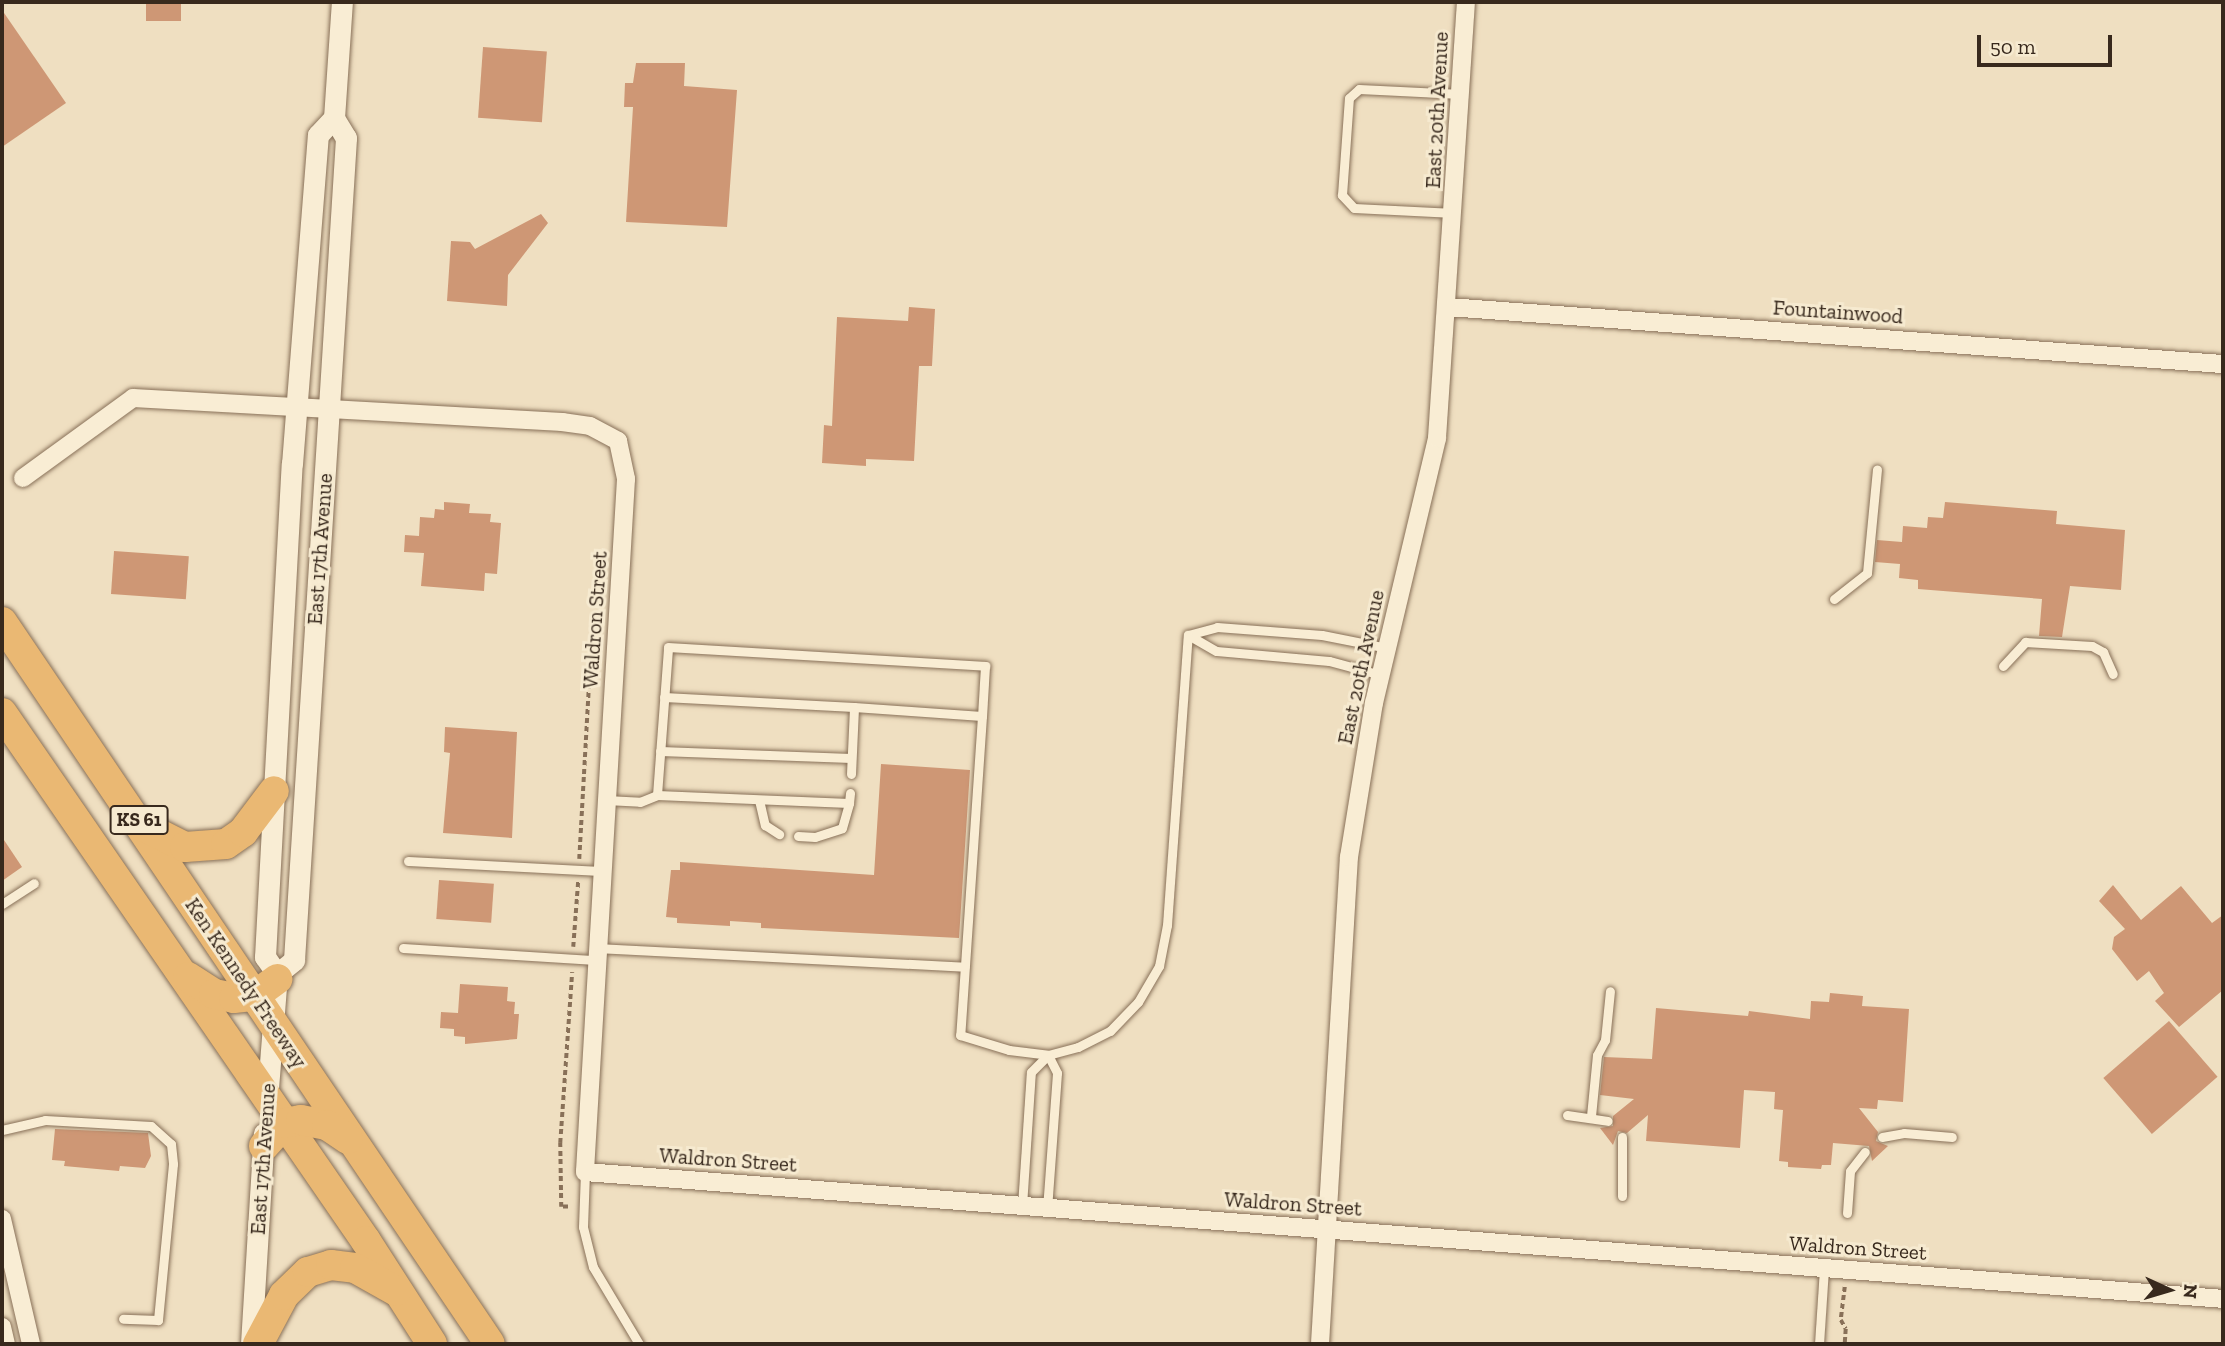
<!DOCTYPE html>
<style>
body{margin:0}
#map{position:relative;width:2225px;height:1346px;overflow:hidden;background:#efdfc1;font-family:"Zilla Slab",serif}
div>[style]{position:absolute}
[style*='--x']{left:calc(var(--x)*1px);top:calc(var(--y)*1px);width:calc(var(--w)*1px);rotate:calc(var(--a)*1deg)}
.building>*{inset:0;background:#ce9775;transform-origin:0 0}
.path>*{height:3.5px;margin-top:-1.75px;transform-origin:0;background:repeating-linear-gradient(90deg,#887058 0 5px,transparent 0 8.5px)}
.roads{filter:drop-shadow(0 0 2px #887058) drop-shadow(0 0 2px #887058)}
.service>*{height:9px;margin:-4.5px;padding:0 4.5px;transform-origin:4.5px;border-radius:4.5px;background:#f9edd4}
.minor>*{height:18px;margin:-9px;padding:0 9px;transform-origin:9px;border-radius:9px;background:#f9edd4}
.tertiary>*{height:21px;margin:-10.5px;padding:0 10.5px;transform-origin:10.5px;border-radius:10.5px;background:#f9edd4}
.trunk>*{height:30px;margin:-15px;padding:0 15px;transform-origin:15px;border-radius:15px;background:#eab873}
span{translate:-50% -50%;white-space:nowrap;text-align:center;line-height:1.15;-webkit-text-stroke:6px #f6ead0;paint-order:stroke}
.shield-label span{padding:2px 5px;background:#f6ead0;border:2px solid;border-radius:5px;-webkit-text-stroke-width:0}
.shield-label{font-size:19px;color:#38291d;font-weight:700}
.street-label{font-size:21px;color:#38291d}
.frame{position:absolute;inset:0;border:4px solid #38291d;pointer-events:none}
.north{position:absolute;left:2134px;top:1255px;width:70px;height:70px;-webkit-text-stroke:5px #f6ead0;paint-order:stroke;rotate:94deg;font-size:19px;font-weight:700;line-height:28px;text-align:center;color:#38291d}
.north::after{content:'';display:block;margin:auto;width:24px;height:32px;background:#38291d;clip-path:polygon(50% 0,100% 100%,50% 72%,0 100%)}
.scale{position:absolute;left:1977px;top:35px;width:135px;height:32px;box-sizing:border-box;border:4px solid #38291d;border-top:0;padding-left:9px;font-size:21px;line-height:24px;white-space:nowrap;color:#38291d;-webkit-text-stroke:5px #f6ead0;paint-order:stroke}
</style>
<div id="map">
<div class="building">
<div style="left:146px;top:2px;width:35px;height:19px"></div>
<div style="clip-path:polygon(2px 10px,66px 103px,2px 147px)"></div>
<div style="left:483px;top:47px;width:64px;height:71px;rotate:4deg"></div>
<div style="clip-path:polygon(636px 63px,685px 63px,684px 86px,737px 90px,727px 227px,626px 222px,633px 107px,624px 107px,625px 83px,633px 83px)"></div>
<div style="clip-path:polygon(541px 214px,548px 223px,508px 275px,507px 306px,447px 301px,451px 241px,470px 242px,475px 249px)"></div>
<div style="clip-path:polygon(909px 307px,935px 309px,932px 366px,919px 366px,914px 461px,866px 459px,866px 466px,822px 463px,824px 425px,832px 426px,837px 317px,908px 321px)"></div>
<div style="clip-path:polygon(444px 502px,470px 504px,469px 513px,491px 514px,490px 522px,501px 523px,497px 574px,485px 573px,484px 591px,421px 586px,424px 553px,404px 552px,405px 535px,419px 536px,420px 517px,434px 518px,435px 509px,444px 510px)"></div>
<div style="clip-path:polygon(1945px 502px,2057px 511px,2056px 524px,2125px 530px,2121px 590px,2070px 586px,2062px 637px,2039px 636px,2042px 599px,1918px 589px,1918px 580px,1899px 578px,1900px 564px,1875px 562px,1877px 540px,1902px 542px,1903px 526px,1927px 528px,1928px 517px,1943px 518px)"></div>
<div style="left:114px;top:551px;width:75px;height:43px;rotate:4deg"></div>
<div style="clip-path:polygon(445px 727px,517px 732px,512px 838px,443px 833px,450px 753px,444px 752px)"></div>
<div style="clip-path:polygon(881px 764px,970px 770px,959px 938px,761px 928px,761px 923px,730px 921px,730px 926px,677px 923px,677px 918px,666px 917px,671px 870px,680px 870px,680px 862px,874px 875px)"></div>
<div style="clip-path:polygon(2px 837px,22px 867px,2px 881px)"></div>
<div style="left:439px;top:880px;width:55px;height:39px;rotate:4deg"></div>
<div style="clip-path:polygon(2113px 885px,2141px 920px,2181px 886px,2212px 923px,2223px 915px,2223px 990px,2179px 1027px,2155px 1001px,2164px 993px,2149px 971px,2137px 981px,2112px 949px,2114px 937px,2125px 929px,2099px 901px)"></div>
<div style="clip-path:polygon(460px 984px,508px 987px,507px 1001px,515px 1002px,514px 1014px,519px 1014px,517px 1039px,465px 1044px,465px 1037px,454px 1036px,454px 1029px,440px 1028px,441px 1012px,458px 1013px)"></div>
<div style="clip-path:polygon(1830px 993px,1863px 996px,1862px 1006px,1909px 1009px,1903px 1102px,1878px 1100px,1877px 1109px,1859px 1108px,1878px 1132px,1876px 1141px,1888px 1146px,1872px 1161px,1869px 1146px,1833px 1143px,1831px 1165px,1822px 1165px,1821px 1169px,1788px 1167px,1788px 1162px,1779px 1161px,1783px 1110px,1774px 1109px,1775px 1092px,1744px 1090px,1740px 1148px,1646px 1141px,1648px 1115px,1627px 1133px,1618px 1131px,1613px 1145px,1600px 1128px,1613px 1126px,1613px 1116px,1634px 1099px,1600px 1095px,1604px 1057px,1652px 1059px,1656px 1008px,1748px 1016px,1749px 1011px,1810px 1019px,1811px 1001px,1829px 1002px)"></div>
<div style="left:2169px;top:1021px;width:74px;height:87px;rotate:49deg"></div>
<div style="clip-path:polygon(55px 1129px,148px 1133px,151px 1156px,145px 1168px,120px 1166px,119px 1171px,64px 1166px,65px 1161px,52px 1160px)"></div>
</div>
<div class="path">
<div style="--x:579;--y:859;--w:197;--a:-86.8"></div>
<div style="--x:573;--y:947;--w:66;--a:-85.7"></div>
<div style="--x:568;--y:1207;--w:7;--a:180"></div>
<div style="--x:561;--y:1207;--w:64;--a:-90.9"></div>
<div style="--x:560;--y:1143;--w:171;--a:-86"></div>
<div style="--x:1845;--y:1287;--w:33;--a:97"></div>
<div style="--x:1841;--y:1320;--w:10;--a:61"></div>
<div style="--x:1846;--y:1329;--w:15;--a:94"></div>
</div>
<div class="roads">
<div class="service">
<div style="--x:1454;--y:213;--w:100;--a:-177.1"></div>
<div style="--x:1354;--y:208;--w:18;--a:-133"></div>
<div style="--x:1342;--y:195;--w:97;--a:-85.9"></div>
<div style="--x:1349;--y:98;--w:13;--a:-42"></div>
<div style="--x:1359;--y:89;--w:102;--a:2.8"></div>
<div style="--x:1834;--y:599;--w:42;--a:-38.2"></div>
<div style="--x:1867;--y:573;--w:104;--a:-84.5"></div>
<div style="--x:2003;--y:666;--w:33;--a:-47"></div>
<div style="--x:2025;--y:642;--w:67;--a:3.4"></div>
<div style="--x:2092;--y:646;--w:13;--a:29"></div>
<div style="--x:2103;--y:652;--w:24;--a:66"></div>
<div style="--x:1381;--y:675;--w:54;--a:-164.9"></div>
<div style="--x:1329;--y:661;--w:113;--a:-174.9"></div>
<div style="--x:1216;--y:651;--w:32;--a:-150"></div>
<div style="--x:1188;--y:635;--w:30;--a:-15"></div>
<div style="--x:1217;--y:627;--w:105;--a:4.4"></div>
<div style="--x:1322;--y:635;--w:66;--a:11.3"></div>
<div style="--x:664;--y:697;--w:190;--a:3"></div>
<div style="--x:660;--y:751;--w:191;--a:2.1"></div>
<div style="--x:851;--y:774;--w:67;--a:-87.4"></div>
<div style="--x:854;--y:707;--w:128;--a:4"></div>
<div style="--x:982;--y:716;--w:320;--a:93.9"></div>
<div style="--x:960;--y:1035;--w:51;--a:17"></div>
<div style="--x:1009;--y:1050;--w:39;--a:7"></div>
<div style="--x:1048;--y:1055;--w:31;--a:-15"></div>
<div style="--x:1078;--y:1047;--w:36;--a:-27"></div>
<div style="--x:1110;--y:1031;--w:40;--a:-46"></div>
<div style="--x:1138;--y:1002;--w:42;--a:-59.7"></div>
<div style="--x:1159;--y:966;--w:42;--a:-79"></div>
<div style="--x:1167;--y:925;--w:291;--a:-85.9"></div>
<div style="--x:657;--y:795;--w:148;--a:-85.7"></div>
<div style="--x:668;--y:647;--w:318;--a:3.4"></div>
<div style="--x:985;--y:666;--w:50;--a:93.4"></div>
<div style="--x:606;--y:800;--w:34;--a:3"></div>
<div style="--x:640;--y:802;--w:18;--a:-22"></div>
<div style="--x:657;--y:795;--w:192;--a:2.4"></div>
<div style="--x:849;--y:803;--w:10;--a:-84"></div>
<div style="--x:759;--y:800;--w:26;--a:77"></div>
<div style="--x:765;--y:825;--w:17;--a:33"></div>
<div style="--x:798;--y:836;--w:17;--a:3"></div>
<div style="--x:815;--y:837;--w:28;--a:-18"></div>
<div style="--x:842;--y:828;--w:26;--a:-74"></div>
<div style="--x:408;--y:861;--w:193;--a:3"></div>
<div style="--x:2;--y:904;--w:38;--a:-33"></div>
<div style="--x:403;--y:948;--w:193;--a:3.6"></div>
<div style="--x:596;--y:948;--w:369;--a:2.9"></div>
<div style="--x:1567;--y:1115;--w:41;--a:8.3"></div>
<div style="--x:1591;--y:1116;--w:61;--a:-84.4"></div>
<div style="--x:1597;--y:1055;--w:17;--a:-62"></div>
<div style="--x:1605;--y:1040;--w:49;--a:-84.2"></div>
<div style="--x:2;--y:1130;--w:44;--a:-13.1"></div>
<div style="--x:45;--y:1120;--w:106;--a:3.2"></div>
<div style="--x:151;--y:1126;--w:27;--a:42"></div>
<div style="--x:171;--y:1144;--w:20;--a:84"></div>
<div style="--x:173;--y:1164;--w:157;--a:95.5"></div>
<div style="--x:158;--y:1320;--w:35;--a:-178"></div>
<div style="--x:1882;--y:1137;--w:22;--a:-10"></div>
<div style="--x:1904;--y:1133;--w:48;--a:4.8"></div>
<div style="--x:585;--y:1172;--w:55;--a:92.1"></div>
<div style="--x:583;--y:1227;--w:41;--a:76"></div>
<div style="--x:593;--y:1267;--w:90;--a:59.1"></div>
<div style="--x:1622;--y:1196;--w:59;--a:-90"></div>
<div style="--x:1022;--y:1206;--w:134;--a:-86.2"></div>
<div style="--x:1031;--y:1072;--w:24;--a:-45"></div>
<div style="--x:1048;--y:1055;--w:20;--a:63"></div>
<div style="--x:1057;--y:1073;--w:135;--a:94.2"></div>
<div style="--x:1847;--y:1213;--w:42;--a:-85.9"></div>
<div style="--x:1850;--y:1171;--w:24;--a:-52"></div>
<div style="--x:1819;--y:1344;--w:75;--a:-86.2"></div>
</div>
<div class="minor">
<div style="--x:1448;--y:307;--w:777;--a:4.21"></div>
<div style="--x:23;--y:478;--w:136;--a:-36"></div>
<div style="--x:133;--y:398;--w:430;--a:3.2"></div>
<div style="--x:562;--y:422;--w:28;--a:8"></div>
<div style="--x:590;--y:426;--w:32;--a:28"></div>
<div style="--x:618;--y:441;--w:39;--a:78"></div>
<div style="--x:626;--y:479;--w:694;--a:93.39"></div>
<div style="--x:585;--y:1172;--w:1643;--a:4.43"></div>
<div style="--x:2;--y:1219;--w:128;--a:76.9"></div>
<div style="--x:2;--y:1327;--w:17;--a:77"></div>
<div style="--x:1320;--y:1344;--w:488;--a:-86.6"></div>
<div style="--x:1349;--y:857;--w:156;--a:-80.8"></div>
<div style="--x:1374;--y:703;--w:272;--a:-76.6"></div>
<div style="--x:1437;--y:438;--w:437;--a:-86.2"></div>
</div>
<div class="tertiary">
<div style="--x:277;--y:974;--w:22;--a:-39"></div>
<div style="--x:294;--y:960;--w:824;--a:-86.38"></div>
<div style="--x:346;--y:138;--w:23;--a:-121"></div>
<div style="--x:334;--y:118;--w:116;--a:-86.1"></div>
<div style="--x:267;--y:1101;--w:127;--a:-85.5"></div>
<div style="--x:277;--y:974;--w:21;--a:-125"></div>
<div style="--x:265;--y:957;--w:494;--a:-86.9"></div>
<div style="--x:292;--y:464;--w:330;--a:-85.5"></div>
<div style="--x:318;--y:135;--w:23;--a:-47"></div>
<div style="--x:251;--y:1344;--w:211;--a:-86.5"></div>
</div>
<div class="trunk">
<div style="--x:2;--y:622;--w:871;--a:55.95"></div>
<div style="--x:2;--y:713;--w:641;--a:55.42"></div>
<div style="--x:366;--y:1241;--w:122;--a:57.3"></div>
<div style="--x:143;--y:826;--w:47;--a:26.6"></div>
<div style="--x:185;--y:847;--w:41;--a:-4.2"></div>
<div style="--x:226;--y:844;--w:21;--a:-35"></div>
<div style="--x:243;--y:832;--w:51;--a:-52.9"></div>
<div style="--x:188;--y:977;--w:31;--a:33"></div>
<div style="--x:214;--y:994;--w:20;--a:11"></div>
<div style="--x:234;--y:998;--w:20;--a:-6"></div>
<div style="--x:254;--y:996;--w:29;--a:-36"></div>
<div style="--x:264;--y:1146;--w:31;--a:-48"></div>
<div style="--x:285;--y:1123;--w:16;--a:-11"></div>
<div style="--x:301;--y:1120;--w:26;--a:11"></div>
<div style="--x:327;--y:1125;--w:25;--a:34"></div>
<div style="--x:258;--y:1344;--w:55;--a:-62"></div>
<div style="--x:284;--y:1295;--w:33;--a:-44"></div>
<div style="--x:308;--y:1272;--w:24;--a:-17"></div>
<div style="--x:331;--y:1265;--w:24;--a:7"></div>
<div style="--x:355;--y:1268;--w:47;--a:29.3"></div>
</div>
</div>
<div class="shield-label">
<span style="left:139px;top:820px">KS 61</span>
</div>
<div class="street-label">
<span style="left:1437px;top:110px;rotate:-87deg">East 20th Avenue</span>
<span style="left:1838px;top:312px;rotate:4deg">Fountainwood</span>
<span style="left:320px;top:549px;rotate:-86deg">East 17th Avenue</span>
<span style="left:595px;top:620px;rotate:-86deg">Waldron Street</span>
<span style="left:1361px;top:667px;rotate:-78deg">East 20th Avenue</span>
<span style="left:246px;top:983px;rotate:56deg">Ken Kennedy Freeway</span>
<span style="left:263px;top:1159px;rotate:-86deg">East 17th Avenue</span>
<span style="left:728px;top:1160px;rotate:4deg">Waldron Street</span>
<span style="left:1293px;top:1204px;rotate:4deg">Waldron Street</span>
<span style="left:1858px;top:1248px;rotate:4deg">Waldron Street</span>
</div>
<div class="frame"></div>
<div class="north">N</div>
<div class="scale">50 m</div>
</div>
